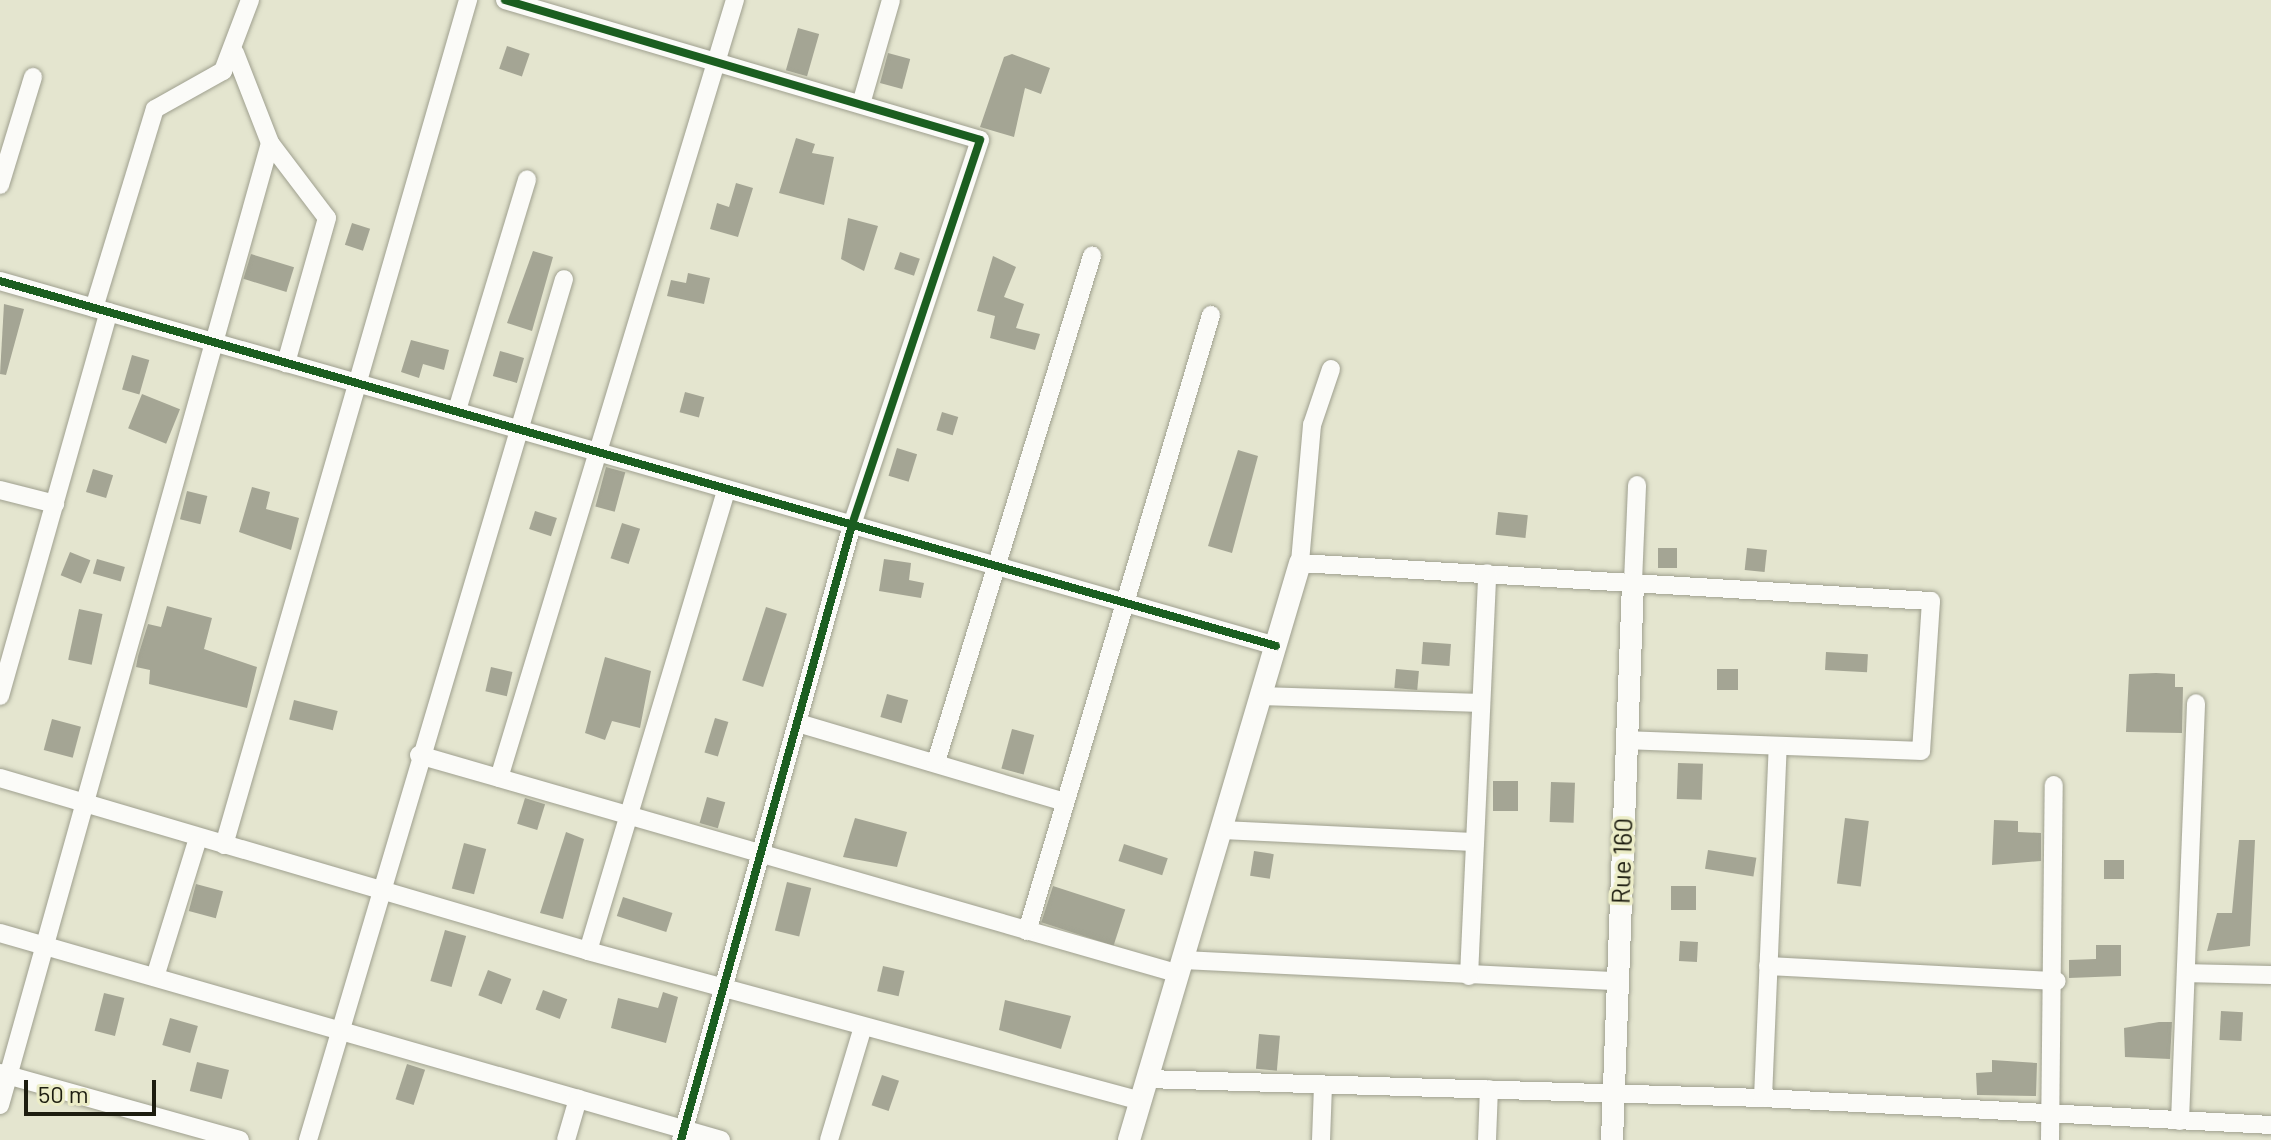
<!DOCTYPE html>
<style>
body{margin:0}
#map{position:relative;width:2271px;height:1140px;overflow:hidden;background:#e4e5cf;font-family:Barlow,sans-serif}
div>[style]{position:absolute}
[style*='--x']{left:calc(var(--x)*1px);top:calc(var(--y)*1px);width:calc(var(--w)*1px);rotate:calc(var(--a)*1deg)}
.building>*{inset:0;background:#a4a594;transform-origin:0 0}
.roads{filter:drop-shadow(0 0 2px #9fa08f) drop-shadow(0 0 2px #9fa08f)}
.minor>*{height:18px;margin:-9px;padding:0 9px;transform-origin:9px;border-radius:9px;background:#fbfbf8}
.tertiary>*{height:22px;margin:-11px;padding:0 11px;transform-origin:11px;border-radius:11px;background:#fbfbf8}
.cycleway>*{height:8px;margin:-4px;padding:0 4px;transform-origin:4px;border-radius:4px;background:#1b5e20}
span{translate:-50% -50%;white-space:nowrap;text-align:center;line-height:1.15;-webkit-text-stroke:7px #ecedc7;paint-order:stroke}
.street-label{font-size:26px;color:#1d1d10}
.scale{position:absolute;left:24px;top:1080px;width:132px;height:36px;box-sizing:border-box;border:4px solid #1d1d10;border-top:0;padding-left:10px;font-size:24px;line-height:28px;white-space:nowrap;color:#1d1d10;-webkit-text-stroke:6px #ecedc7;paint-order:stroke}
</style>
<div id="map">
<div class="building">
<div style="left:798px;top:28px;width:22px;height:44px;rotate:16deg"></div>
<div style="left:507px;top:46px;width:24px;height:24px;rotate:19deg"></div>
<div style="left:888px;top:53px;width:23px;height:31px;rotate:15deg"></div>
<div style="clip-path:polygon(1012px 54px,1050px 68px,1041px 94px,1025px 88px,1014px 137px,980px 127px,1004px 57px)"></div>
<div style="clip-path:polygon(796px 138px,815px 144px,812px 153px,834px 157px,824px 205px,779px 193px)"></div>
<div style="clip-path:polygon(736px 183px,753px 188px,738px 237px,710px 229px,717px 203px,729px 207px)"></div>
<div style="clip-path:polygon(848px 218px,878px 226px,864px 271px,841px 259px)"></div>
<div style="left:352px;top:223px;width:19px;height:23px;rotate:18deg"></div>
<div style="clip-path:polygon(533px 251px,553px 257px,532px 331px,507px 323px)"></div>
<div style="left:900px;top:252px;width:21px;height:18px;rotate:19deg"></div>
<div style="left:251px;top:254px;width:45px;height:26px;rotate:17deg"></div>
<div style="clip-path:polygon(993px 256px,1016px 267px,1004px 297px,1024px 304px,1016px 328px,1040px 334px,1035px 350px,990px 338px,995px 316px,977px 311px)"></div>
<div style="clip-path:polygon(688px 273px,710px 278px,704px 304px,667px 296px,671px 280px,686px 283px)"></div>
<div style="clip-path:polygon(4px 304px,24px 309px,6px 375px,0 374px)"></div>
<div style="clip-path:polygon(411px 340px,449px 350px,444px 370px,423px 364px,419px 378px,401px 372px)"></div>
<div style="left:500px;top:351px;width:25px;height:26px;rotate:16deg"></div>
<div style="left:132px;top:355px;width:18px;height:36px;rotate:16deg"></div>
<div style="left:685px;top:392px;width:20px;height:21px;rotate:15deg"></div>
<div style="left:142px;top:394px;width:41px;height:37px;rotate:22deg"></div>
<div style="left:942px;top:412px;width:17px;height:19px;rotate:17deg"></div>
<div style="left:897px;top:448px;width:21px;height:29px;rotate:17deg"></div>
<div style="clip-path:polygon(1238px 450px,1258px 456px,1232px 553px,1208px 546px)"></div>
<div style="left:606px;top:467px;width:20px;height:41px;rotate:15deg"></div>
<div style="left:93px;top:469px;width:21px;height:24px;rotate:17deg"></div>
<div style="clip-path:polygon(252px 487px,270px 492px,266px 509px,299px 518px,291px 550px,239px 532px)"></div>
<div style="left:187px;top:491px;width:21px;height:29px;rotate:14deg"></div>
<div style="left:535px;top:511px;width:23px;height:19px;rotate:18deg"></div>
<div style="left:1498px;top:512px;width:30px;height:23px;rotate:6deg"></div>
<div style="left:622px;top:523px;width:19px;height:37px;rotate:18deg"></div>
<div style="left:1658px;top:548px;width:19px;height:20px"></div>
<div style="left:1747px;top:548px;width:20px;height:22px;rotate:6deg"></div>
<div style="left:70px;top:552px;width:22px;height:25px;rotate:22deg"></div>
<div style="left:97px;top:559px;width:29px;height:15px;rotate:16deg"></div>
<div style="clip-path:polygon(884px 559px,911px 563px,909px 580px,924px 583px,921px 598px,879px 591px)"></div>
<div style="clip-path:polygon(167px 606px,212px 618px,204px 649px,257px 667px,247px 708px,149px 684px,150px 670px,136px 667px,138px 656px,148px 624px,161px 627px)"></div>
<div style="left:766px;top:607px;width:22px;height:77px;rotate:18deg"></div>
<div style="left:79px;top:609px;width:24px;height:52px;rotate:12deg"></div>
<div style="left:1423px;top:642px;width:28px;height:22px;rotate:4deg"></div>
<div style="left:1826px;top:652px;width:42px;height:18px;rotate:3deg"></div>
<div style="clip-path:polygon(605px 657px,651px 671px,640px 728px,612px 721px,605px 740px,585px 733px)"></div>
<div style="left:491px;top:667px;width:22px;height:25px;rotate:13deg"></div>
<div style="left:1396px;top:669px;width:23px;height:19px;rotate:5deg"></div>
<div style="left:1717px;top:669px;width:21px;height:21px"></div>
<div style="clip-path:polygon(2156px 673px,2175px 674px,2175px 687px,2183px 687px,2182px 733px,2126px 732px,2129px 674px)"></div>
<div style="left:887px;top:694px;width:22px;height:24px;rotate:16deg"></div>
<div style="left:294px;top:700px;width:45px;height:20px;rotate:14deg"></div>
<div style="left:715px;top:718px;width:14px;height:36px;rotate:17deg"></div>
<div style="left:52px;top:719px;width:30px;height:32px;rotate:15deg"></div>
<div style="left:1012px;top:729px;width:23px;height:41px;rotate:15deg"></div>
<div style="left:1678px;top:763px;width:25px;height:36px;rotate:2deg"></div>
<div style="left:1493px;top:781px;width:25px;height:30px"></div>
<div style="left:1551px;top:782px;width:24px;height:40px;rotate:2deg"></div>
<div style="left:707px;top:797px;width:19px;height:27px;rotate:16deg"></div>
<div style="left:525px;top:798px;width:21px;height:27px;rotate:17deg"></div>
<div style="clip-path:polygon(855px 818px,907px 832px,897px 867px,843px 857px)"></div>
<div style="left:1845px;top:818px;width:24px;height:66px;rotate:7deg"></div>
<div style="clip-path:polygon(1994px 820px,2018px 821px,2018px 832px,2041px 833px,2041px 861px,1992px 865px)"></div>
<div style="clip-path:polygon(566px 832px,584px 839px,563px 919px,540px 913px)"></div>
<div style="clip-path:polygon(2239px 840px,2255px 840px,2250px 946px,2207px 951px,2217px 913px,2232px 913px)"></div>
<div style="left:464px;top:843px;width:23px;height:47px;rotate:15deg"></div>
<div style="left:1124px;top:844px;width:46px;height:18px;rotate:18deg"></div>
<div style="left:1708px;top:850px;width:49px;height:19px;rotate:9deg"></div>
<div style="left:1254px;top:851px;width:20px;height:25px;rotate:9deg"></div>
<div style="left:2104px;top:860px;width:20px;height:19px"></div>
<div style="left:787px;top:882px;width:25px;height:50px;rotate:14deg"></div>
<div style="left:196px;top:884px;width:28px;height:28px;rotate:15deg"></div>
<div style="left:1053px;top:886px;width:76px;height:38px;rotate:18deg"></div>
<div style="left:1671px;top:886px;width:25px;height:24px"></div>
<div style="left:623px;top:897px;width:52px;height:20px;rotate:18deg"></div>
<div style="left:445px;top:930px;width:22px;height:53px;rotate:16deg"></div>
<div style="left:1680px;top:941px;width:18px;height:20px;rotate:3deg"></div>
<div style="clip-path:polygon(2096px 945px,2121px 945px,2121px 976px,2069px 978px,2069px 960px,2096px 959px)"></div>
<div style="left:883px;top:966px;width:22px;height:26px;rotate:13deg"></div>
<div style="left:488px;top:970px;width:25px;height:27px;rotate:21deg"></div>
<div style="left:543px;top:990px;width:26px;height:21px;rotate:21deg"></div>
<div style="clip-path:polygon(663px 992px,678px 997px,666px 1043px,611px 1028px,618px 998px,658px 1008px)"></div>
<div style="left:104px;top:993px;width:21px;height:39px;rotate:14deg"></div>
<div style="clip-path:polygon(1005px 1000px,1071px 1016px,1061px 1049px,999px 1030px)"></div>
<div style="left:2221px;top:1011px;width:22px;height:29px;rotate:3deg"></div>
<div style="left:170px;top:1018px;width:29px;height:28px;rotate:16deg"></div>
<div style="clip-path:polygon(2159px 1022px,2172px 1022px,2170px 1059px,2125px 1057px,2124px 1028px)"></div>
<div style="left:1259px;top:1034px;width:21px;height:35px;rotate:5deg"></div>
<div style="clip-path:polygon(1992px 1060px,2037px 1063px,2036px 1096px,1977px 1095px,1976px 1073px,1992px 1072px)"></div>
<div style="left:197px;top:1062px;width:33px;height:30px;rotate:14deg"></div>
<div style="left:407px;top:1064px;width:19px;height:37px;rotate:18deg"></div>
<div style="left:882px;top:1075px;width:18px;height:32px;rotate:19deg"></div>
</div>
<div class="roads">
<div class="minor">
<div style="--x:505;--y:0;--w:495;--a:16.4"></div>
<div style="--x:980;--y:140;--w:406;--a:108.4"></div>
<div style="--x:852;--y:525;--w:638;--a:105.54"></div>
<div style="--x:235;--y:53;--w:97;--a:68.7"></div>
<div style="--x:270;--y:143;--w:94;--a:52.8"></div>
<div style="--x:327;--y:218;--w:151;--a:105.8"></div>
<div style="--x:861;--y:104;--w:108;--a:-73.9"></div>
<div style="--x:0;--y:185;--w:113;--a:-73"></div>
<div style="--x:0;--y:281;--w:1327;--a:15.96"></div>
<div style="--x:94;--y:308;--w:208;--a:-73"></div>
<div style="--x:155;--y:109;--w:78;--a:-29.2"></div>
<div style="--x:223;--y:71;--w:76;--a:-69.2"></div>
<div style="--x:1331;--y:369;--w:59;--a:108.7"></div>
<div style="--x:1312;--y:425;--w:139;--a:95"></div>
<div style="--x:1300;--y:563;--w:632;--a:3.45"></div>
<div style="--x:1931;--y:601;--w:150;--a:93.8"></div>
<div style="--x:1921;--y:751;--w:296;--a:-177.9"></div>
<div style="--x:457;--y:410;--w:241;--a:-73.1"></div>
<div style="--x:0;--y:490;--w:57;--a:14.3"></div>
<div style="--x:1633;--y:582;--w:97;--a:-87.6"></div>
<div style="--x:0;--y:696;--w:399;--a:-74.2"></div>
<div style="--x:1261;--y:696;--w:220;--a:1.8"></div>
<div style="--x:798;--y:723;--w:278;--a:16.5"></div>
<div style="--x:419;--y:755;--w:791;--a:16.07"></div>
<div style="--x:936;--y:762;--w:530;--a:-72.87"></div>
<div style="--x:0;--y:778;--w:613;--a:16.39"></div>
<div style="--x:588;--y:951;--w:573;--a:15.18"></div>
<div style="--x:499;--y:778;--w:813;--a:-73.13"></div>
<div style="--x:1221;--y:830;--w:254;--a:2.7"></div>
<div style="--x:224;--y:845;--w:880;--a:-73.89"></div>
<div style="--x:1027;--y:931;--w:643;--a:-73.37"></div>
<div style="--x:0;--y:933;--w:750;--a:16.02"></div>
<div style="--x:588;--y:951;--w:482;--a:-73.3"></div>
<div style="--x:1183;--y:960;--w:435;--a:2.8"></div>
<div style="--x:1768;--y:966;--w:289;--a:3"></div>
<div style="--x:2186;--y:973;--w:85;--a:1.3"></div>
<div style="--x:1469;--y:976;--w:403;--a:-87.4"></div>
<div style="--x:155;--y:977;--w:145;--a:-72.8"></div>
<div style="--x:0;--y:1073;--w:249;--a:15.6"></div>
<div style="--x:1147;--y:1079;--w:616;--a:1.77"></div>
<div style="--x:1763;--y:1098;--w:509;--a:3.04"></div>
<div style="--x:1763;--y:1098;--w:352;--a:-87.6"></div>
<div style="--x:0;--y:1105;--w:999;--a:-74.32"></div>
<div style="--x:2180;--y:1121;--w:418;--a:-87.8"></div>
<div style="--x:308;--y:1140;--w:898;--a:-73.44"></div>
<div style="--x:566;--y:1140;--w:43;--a:-73.7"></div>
<div style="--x:829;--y:1140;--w:118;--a:-73.3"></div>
<div style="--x:1321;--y:1140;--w:55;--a:-87.9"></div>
<div style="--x:1487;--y:1140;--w:51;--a:-87.8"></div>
<div style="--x:2050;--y:1140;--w:355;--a:-89.4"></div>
</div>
<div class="tertiary">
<div style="--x:1129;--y:1140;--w:602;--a:-73.49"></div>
<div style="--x:1612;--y:1140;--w:558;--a:-87.84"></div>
</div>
</div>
<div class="cycleway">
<div style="--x:505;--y:0;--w:495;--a:16.4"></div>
<div style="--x:980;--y:140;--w:406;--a:108.4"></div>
<div style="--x:852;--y:525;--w:638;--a:105.54"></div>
<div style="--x:0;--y:281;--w:1327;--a:15.96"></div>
</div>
<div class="street-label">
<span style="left:1621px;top:861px;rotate:-88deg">Rue 160</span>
</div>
<div class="scale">50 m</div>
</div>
